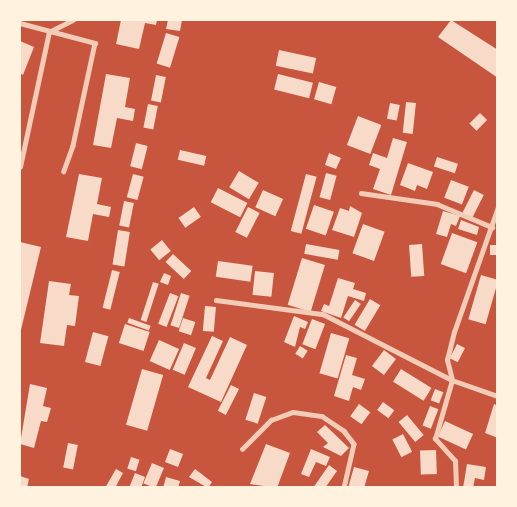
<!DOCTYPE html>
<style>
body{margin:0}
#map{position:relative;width:517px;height:507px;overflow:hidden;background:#c8553d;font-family:Signika,sans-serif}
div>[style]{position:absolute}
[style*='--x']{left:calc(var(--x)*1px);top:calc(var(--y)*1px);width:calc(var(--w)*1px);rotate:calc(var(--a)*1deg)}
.building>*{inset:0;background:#f7dbc8;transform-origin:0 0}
.minor>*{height:4.5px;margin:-2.25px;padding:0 2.25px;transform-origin:2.25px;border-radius:2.25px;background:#f1ccb7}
span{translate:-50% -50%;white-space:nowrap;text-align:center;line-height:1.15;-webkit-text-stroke:4.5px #fff3e0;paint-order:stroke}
.frame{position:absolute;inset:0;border:21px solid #fff3e0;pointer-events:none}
</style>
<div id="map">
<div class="building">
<div style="clip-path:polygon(121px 20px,157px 20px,156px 25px,145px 23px,139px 49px,116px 44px)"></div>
<div style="clip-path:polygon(168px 20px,182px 20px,180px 31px,166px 29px)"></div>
<div style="clip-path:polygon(451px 20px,498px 50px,498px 78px,438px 37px)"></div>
<div style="left:166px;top:33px;width:14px;height:32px;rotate:17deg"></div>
<div style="clip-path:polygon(20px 41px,34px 47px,23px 75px,20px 73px)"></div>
<div style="left:279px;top:50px;width:38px;height:16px;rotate:12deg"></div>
<div style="clip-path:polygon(106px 74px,130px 78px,125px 107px,135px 109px,133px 121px,117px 118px,111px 148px,93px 145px)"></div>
<div style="left:278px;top:74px;width:36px;height:16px;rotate:14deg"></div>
<div style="left:156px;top:75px;width:10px;height:26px;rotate:11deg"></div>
<div style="left:319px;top:82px;width:18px;height:18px;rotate:16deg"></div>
<div style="left:406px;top:102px;width:10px;height:31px;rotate:6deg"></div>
<div style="left:390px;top:103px;width:10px;height:16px;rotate:11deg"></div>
<div style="left:148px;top:104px;width:10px;height:24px;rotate:11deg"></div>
<div style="left:480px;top:113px;width:10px;height:15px;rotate:45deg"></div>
<div style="left:358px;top:116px;width:25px;height:31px;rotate:21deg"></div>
<div style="clip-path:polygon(393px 138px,407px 142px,391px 195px,373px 189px,380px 169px,369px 165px,373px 153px,387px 158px)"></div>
<div style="left:136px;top:143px;width:12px;height:24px;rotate:14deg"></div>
<div style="left:180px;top:150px;width:27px;height:10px;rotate:13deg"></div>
<div style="clip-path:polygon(329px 153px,341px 158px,336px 169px,325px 165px)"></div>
<div style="left:437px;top:157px;width:22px;height:10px;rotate:18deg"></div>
<div style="clip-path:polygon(408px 163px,433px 172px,427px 189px,417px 185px,415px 191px,400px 185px)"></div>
<div style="left:239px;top:171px;width:23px;height:19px;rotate:31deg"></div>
<div style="left:326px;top:173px;width:11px;height:25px;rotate:15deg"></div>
<div style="clip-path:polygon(79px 174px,102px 178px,97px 204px,111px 207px,109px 217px,93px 214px,88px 241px,66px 237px)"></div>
<div style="left:133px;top:174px;width:11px;height:24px;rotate:15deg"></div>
<div style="left:306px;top:174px;width:11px;height:59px;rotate:15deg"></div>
<div style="left:451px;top:180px;width:19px;height:19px;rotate:21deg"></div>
<div style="left:218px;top:188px;width:33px;height:16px;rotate:27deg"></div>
<div style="left:263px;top:190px;width:22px;height:19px;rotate:24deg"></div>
<div style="left:474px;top:190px;width:11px;height:26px;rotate:27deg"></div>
<div style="left:124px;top:201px;width:10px;height:25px;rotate:11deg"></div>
<div style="left:314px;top:205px;width:21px;height:25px;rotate:19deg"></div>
<div style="clip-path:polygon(350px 206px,362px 213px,354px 237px,332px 230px,340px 208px,349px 211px)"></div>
<div style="left:194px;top:207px;width:12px;height:19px;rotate:55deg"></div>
<div style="left:248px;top:207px;width:13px;height:28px;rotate:27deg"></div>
<div style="clip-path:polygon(443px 211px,460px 216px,456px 226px,451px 224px,447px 237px,436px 234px)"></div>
<div style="clip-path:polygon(461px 220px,479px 227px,477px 235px,458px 229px)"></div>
<div style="left:363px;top:224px;width:23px;height:31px;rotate:20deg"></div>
<div style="left:118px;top:230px;width:12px;height:35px;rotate:9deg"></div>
<div style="left:452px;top:233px;width:27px;height:33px;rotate:20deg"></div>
<div style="left:162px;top:240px;width:14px;height:15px;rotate:51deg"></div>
<div style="clip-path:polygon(20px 242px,41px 247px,20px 334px)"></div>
<div style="left:306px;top:244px;width:34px;height:10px;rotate:10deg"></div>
<div style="left:422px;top:244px;width:32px;height:13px;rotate:86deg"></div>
<div style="left:490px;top:245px;width:6px;height:10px"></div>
<div style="left:173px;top:254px;width:25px;height:11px;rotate:43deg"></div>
<div style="left:302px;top:258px;width:24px;height:49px;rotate:17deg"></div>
<div style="left:218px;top:261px;width:35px;height:16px;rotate:8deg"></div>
<div style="left:112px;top:270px;width:8px;height:39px;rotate:14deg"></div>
<div style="left:255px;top:271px;width:19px;height:24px;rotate:6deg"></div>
<div style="clip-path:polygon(164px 273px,171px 276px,168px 285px,160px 282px)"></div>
<div style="left:481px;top:275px;width:18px;height:46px;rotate:16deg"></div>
<div style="clip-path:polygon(338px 278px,355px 283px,353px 289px,366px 293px,364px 301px,348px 296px,341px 318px,321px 311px,324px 304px,329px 306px)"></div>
<div style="clip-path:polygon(49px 281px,71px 284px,69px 295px,79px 296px,75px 326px,67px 325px,64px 346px,40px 343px)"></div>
<div style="left:153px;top:282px;width:6px;height:40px;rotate:18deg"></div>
<div style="left:170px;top:293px;width:9px;height:33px;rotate:21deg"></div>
<div style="left:181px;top:293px;width:9px;height:34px;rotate:18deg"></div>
<div style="left:370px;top:299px;width:12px;height:30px;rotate:31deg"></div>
<div style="left:355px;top:300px;width:7px;height:21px;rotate:34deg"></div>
<div style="left:205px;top:306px;width:11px;height:25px;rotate:5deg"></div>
<div style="clip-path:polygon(294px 316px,308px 322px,305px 329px,300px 327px,295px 347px,284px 342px)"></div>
<div style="left:129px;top:318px;width:23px;height:5px;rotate:20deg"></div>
<div style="left:183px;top:318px;width:13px;height:14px;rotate:18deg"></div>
<div style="left:312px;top:319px;width:14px;height:27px;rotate:21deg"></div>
<div style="left:125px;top:324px;width:26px;height:20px;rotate:18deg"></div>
<div style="left:93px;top:332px;width:16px;height:31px;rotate:15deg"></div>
<div style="left:331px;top:333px;width:19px;height:42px;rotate:16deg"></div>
<div style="clip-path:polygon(212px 336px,223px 341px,206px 378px,210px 380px,230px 337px,247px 345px,221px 402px,188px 387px)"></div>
<div style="left:159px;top:340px;width:22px;height:23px;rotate:24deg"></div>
<div style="left:184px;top:343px;width:13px;height:29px;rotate:23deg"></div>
<div style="left:457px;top:344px;width:9px;height:16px;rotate:27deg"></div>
<div style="left:300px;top:346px;width:9px;height:9px;rotate:32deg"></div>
<div style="left:384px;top:350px;width:15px;height:20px;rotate:37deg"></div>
<div style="clip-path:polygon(346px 355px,357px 358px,352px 375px,365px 379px,361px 390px,353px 387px,349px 401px,334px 396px)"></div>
<div style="left:142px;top:369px;width:22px;height:58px;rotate:16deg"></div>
<div style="left:401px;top:369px;width:36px;height:15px;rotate:32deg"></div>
<div style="clip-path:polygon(30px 384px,47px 388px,43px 406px,51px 408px,47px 422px,41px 421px,34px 448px,20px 444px)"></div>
<div style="left:231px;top:385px;width:9px;height:29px;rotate:27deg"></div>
<div style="left:435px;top:389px;width:9px;height:12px;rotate:21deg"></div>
<div style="left:254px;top:393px;width:13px;height:28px;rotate:18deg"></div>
<div style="left:383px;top:402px;width:14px;height:10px;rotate:36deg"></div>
<div style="left:359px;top:404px;width:14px;height:15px;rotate:36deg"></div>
<div style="clip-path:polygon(494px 404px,498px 406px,498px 438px,485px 433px)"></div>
<div style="left:430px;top:406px;width:9px;height:21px;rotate:21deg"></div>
<div style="left:407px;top:415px;width:26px;height:11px;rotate:50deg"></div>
<div style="left:445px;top:421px;width:31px;height:17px;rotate:25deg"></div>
<div style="clip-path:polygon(325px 425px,349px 448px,341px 456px,323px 447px,328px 443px,317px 432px)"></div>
<div style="left:403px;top:434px;width:20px;height:12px;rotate:63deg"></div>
<div style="left:68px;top:443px;width:10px;height:25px;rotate:11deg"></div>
<div style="clip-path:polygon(266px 444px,290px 453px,277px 488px,250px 484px)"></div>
<div style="left:170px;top:449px;width:14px;height:14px;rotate:21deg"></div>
<div style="clip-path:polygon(311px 449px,330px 457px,326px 466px,316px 462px,309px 477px,301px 474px)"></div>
<div style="left:436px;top:450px;width:24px;height:16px;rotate:88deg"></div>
<div style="left:131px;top:457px;width:9px;height:12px;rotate:18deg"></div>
<div style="left:152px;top:463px;width:13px;height:22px;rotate:23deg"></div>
<div style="clip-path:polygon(467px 464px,486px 467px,484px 480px,475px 478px,473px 488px,463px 488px)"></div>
<div style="clip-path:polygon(329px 465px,337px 471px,325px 488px,313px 488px)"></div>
<div style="clip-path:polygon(354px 467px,369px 471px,364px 488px,348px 488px)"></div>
<div style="clip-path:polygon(116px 469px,123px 473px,115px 488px,105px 488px)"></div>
<div style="clip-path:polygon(195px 469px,212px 482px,208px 488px,189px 477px)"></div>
<div style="clip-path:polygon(135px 473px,145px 477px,141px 488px,129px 488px)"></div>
<div style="clip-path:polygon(20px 476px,29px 479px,27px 488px,20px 488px)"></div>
<div style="clip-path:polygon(166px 477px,180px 481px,178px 488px,163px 488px)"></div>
</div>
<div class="minor">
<div style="--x:20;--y:23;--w:78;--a:14.9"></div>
<div style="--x:95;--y:43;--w:105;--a:102.1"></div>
<div style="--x:73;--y:146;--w:27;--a:110"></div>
<div style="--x:20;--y:167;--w:138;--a:-77.9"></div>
<div style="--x:49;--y:32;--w:27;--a:-27"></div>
<div style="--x:361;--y:193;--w:77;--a:8.2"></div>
<div style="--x:437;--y:204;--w:60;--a:22.7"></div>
<div style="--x:216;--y:300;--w:108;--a:7.5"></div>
<div style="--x:323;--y:314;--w:145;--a:27.1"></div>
<div style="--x:452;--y:380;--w:49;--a:19.2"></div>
<div style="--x:242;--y:449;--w:41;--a:-45"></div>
<div style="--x:271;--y:420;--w:23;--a:-20"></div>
<div style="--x:293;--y:412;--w:29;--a:8"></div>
<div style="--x:322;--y:416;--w:27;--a:34"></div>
<div style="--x:344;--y:431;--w:16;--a:52"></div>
<div style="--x:354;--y:444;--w:45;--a:102.8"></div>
<div style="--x:456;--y:488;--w:27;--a:-92"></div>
<div style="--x:455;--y:461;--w:30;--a:-132"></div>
<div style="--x:435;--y:439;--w:61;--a:-73.9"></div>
<div style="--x:452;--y:380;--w:21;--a:-104"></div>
<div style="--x:447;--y:360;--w:29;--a:-76"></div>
<div style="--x:454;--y:332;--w:133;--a:-70.6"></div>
</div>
<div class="frame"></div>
</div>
